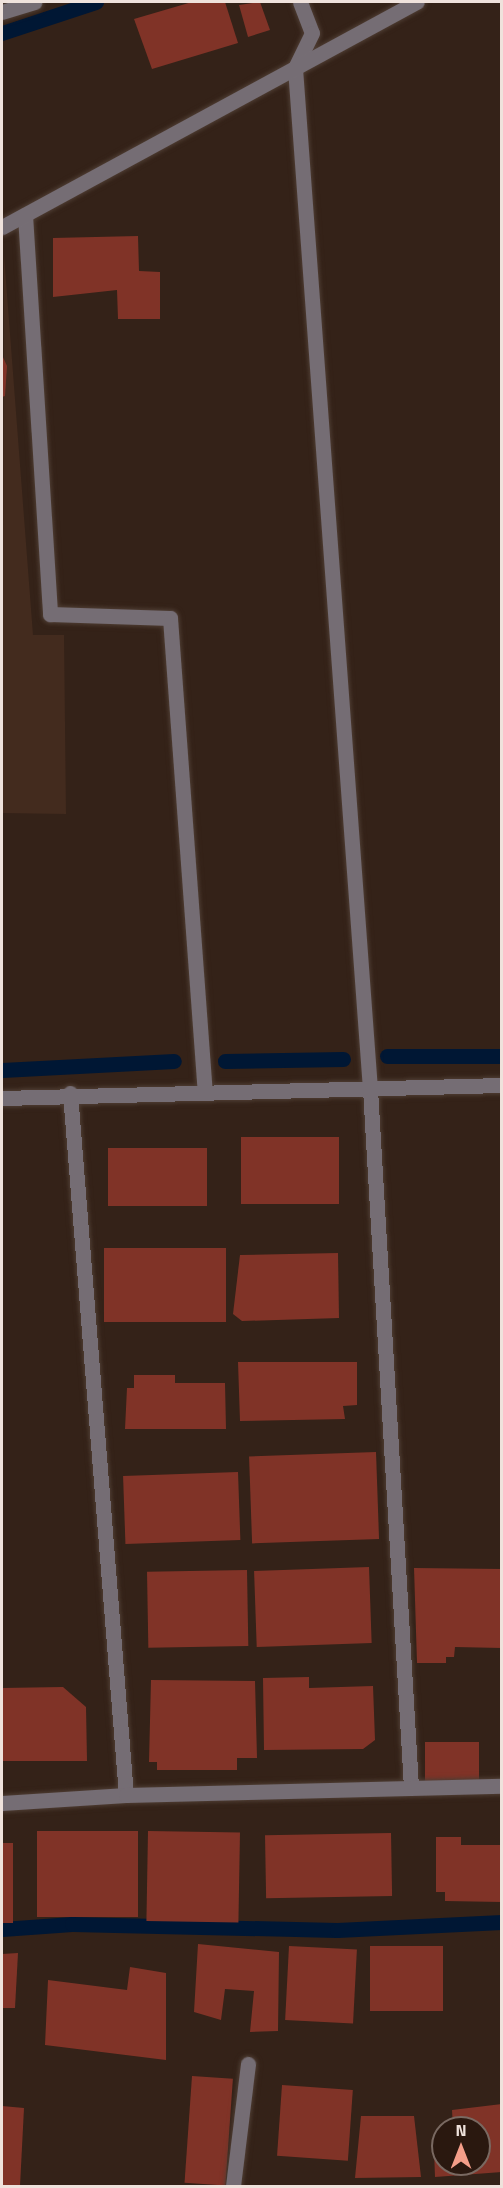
<!DOCTYPE html>
<style>
body{margin:0}
#map{position:relative;width:503px;height:2188px;overflow:hidden;background:#342218;font-family:"Titillium Web",sans-serif}
div>[style]{position:absolute}
[style*='--x']{left:calc(var(--x)*1px);top:calc(var(--y)*1px);width:calc(var(--w)*1px);rotate:calc(var(--a)*1deg)}
.built>*{inset:0;background:#432b1e}
.stream>*{height:15px;margin:-7.5px;padding:0 7.5px;transform-origin:7.5px;border-radius:7.5px;background:#001734}
.building>*{inset:0;background:#803327;transform-origin:0 0}
.roads{filter:drop-shadow(0 0 2px #4e3d33) drop-shadow(0 0 2px #4e3d33)}
.minor>*{height:15px;margin:-7.5px;padding:0 7.5px;transform-origin:7.5px;border-radius:7.5px;background:#756d74}
span{translate:-50% -50%;white-space:nowrap;text-align:center;line-height:1.15;-webkit-text-stroke:6px #2a180f;paint-order:stroke}
.frame{position:absolute;inset:0;border:3px solid #efe2dc;pointer-events:none}
.north{position:absolute;left:431px;top:2116px;width:60px;height:60px;box-sizing:border-box;background:#2a180f;border:2px solid #796961;border-radius:50%;rotate:0deg;font-size:16px;font-weight:700;line-height:24px;text-align:center;color:#efe2dc}
.north::after{content:'';display:block;margin:auto;width:21px;height:27px;background:#f49e89;clip-path:polygon(50% 0,100% 100%,50% 72%,0 100%)}
</style>
<div id="map">
<div class="built">
<div style="clip-path:polygon(4px 255px,33px 635px,64px 635px,66px 814px,2px 813px)"></div>
</div>
<div class="stream">
<div style="--x:2;--y:33;--w:99;--a:-18.3"></div>
<div style="--x:387;--y:1056;--w:115;--a:0"></div>
<div style="--x:225;--y:1061;--w:118;--a:-1"></div>
<div style="--x:2;--y:1070;--w:172;--a:-3"></div>
<div style="--x:2;--y:1929;--w:70;--a:-4.1"></div>
<div style="--x:72;--y:1924;--w:265;--a:1.3"></div>
<div style="--x:337;--y:1930;--w:165;--a:-2.8"></div>
</div>
<div class="building">
<div style="clip-path:polygon(192px 2px,225px 2px,238px 43px,152px 69px,134px 19px)"></div>
<div style="clip-path:polygon(260px 2px,270px 30px,248px 37px,239px 5px)"></div>
<div style="clip-path:polygon(138px 236px,139px 271px,160px 272px,160px 319px,118px 319px,117px 290px,53px 297px,53px 238px)"></div>
<div style="clip-path:polygon(2px 355px,7px 366px,5px 396px,2px 397px)"></div>
<div style="left:241px;top:1137px;width:98px;height:67px"></div>
<div style="left:108px;top:1148px;width:99px;height:58px"></div>
<div style="left:226px;top:1248px;width:74px;height:122px;rotate:90deg"></div>
<div style="clip-path:polygon(338px 1253px,339px 1318px,242px 1321px,233px 1314px,240px 1255px)"></div>
<div style="clip-path:polygon(238px 1362px,357px 1362px,357px 1405px,343px 1406px,345px 1419px,240px 1421px)"></div>
<div style="clip-path:polygon(134px 1375px,175px 1375px,175px 1383px,225px 1383px,226px 1429px,125px 1429px,127px 1388px,134px 1388px)"></div>
<div style="left:376px;top:1452px;width:87px;height:127px;rotate:88deg"></div>
<div style="left:238px;top:1472px;width:68px;height:115px;rotate:88deg"></div>
<div style="left:369px;top:1567px;width:76px;height:115px;rotate:88deg"></div>
<div style="clip-path:polygon(414px 1568px,502px 1569px,502px 1648px,455px 1647px,454px 1657px,446px 1657px,446px 1663px,417px 1663px)"></div>
<div style="left:247px;top:1570px;width:76px;height:100px;rotate:89deg"></div>
<div style="clip-path:polygon(309px 1677px,309px 1688px,373px 1686px,375px 1740px,363px 1749px,264px 1750px,263px 1678px)"></div>
<div style="clip-path:polygon(151px 1680px,255px 1681px,257px 1758px,237px 1758px,237px 1770px,157px 1770px,157px 1762px,149px 1762px)"></div>
<div style="clip-path:polygon(63px 1687px,86px 1707px,87px 1761px,2px 1761px,2px 1688px)"></div>
<div style="left:425px;top:1742px;width:54px;height:43px"></div>
<div style="left:138px;top:1831px;width:86px;height:101px;rotate:90deg"></div>
<div style="left:148px;top:1831px;width:92px;height:90px;rotate:1deg"></div>
<div style="left:391px;top:1833px;width:63px;height:126px;rotate:89deg"></div>
<div style="clip-path:polygon(436px 1837px,461px 1837px,461px 1845px,502px 1845px,502px 1902px,445px 1901px,445px 1892px,436px 1892px)"></div>
<div style="left:13px;top:1843px;width:80px;height:11px;rotate:90deg"></div>
<div style="clip-path:polygon(198px 1944px,279px 1952px,278px 2031px,250px 2032px,254px 1991px,225px 1989px,221px 2020px,194px 2012px)"></div>
<div style="left:289px;top:1946px;width:68px;height:74px;rotate:3deg"></div>
<div style="left:443px;top:1946px;width:65px;height:73px;rotate:90deg"></div>
<div style="clip-path:polygon(18px 1953px,15px 2008px,2px 2008px,2px 1954px)"></div>
<div style="clip-path:polygon(130px 1967px,166px 1973px,166px 2060px,45px 2045px,48px 1980px,127px 1990px)"></div>
<div style="left:192px;top:2076px;width:41px;height:107px;rotate:4deg"></div>
<div style="left:282px;top:2085px;width:71px;height:71px;rotate:4deg"></div>
<div style="clip-path:polygon(502px 2104px,502px 2172px,435px 2177px,434px 2150px,443px 2150px,443px 2164px,479px 2164px,479px 2128px,453px 2128px,452px 2110px)"></div>
<div style="clip-path:polygon(2px 2106px,24px 2108px,20px 2186px,2px 2186px)"></div>
<div style="clip-path:polygon(361px 2116px,414px 2116px,421px 2177px,355px 2178px)"></div>
</div>
<div class="roads">
<div class="minor">
<div style="--x:300;--y:2;--w:33;--a:69"></div>
<div style="--x:312;--y:33;--w:39;--a:116"></div>
<div style="--x:295;--y:68;--w:1024;--a:85.8"></div>
<div style="--x:370;--y:1089;--w:699;--a:86.64"></div>
<div style="--x:2;--y:12;--w:34;--a:-17"></div>
<div style="--x:25;--y:215;--w:400;--a:86.4"></div>
<div style="--x:50;--y:614;--w:120;--a:1.9"></div>
<div style="--x:170;--y:618;--w:476;--a:85.8"></div>
<div style="--x:2;--y:227;--w:472;--a:-28.5"></div>
<div style="--x:70;--y:1093;--w:704;--a:85.44"></div>
<div style="--x:2;--y:1098;--w:500;--a:-1.49"></div>
<div style="--x:2;--y:1803;--w:124;--a:-3.7"></div>
<div style="--x:126;--y:1795;--w:376;--a:-1.4"></div>
<div style="--x:233;--y:2186;--w:123;--a:-83"></div>
</div>
</div>
<div class="frame"></div>
<div class="north">N</div>
</div>
